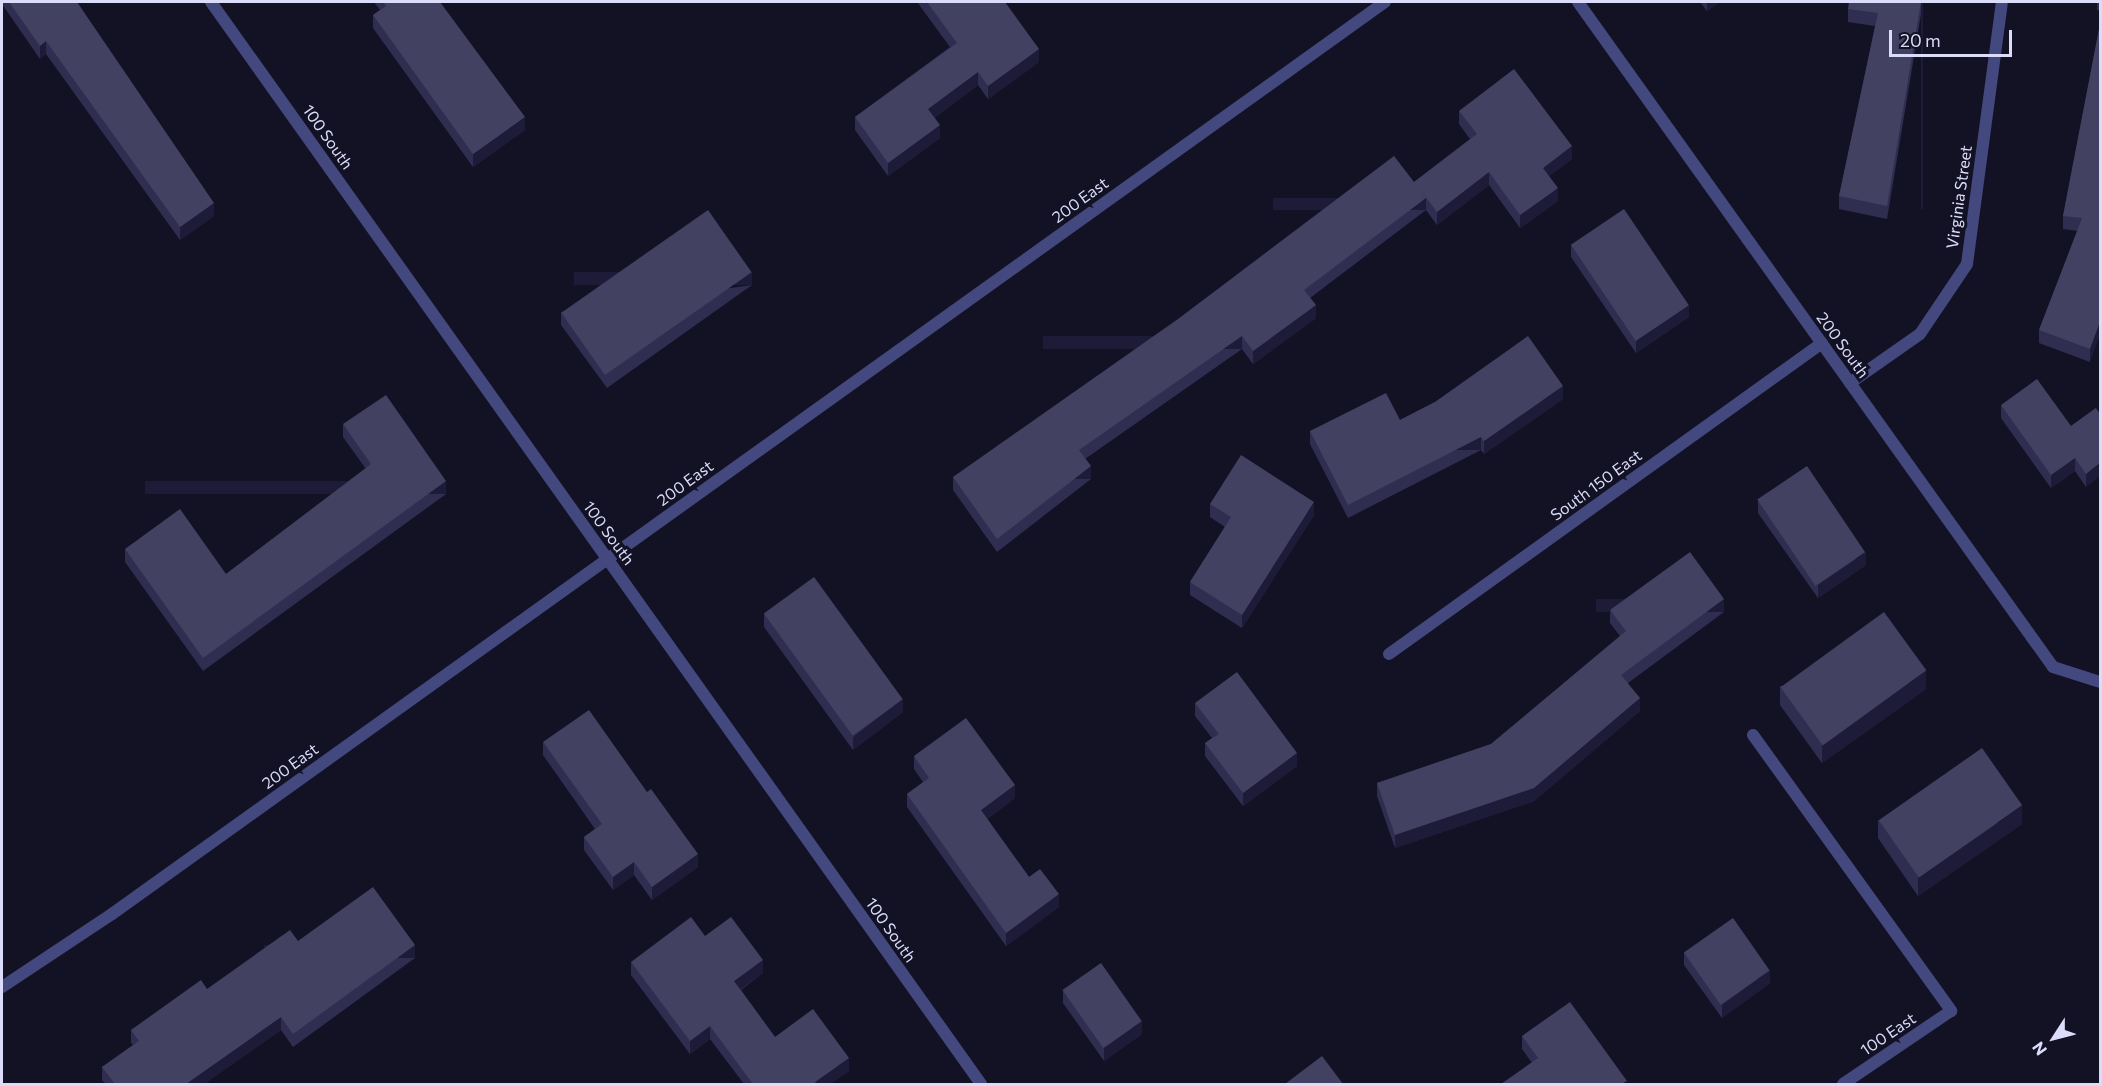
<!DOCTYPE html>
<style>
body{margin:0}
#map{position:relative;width:2102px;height:1086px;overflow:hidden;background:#131225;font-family:Commissioner,sans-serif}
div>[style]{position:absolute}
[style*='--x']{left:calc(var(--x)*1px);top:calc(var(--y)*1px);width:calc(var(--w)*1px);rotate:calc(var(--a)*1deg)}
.lane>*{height:12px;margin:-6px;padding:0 6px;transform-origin:6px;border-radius:6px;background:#43497e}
.street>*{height:12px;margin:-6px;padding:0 6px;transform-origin:6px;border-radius:6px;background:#43497e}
.wall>*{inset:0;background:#302e50;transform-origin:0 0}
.shaded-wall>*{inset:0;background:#1d1b37;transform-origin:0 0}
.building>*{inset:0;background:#424162;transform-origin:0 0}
span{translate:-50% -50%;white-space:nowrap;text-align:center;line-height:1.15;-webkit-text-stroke:6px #131225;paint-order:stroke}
.street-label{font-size:16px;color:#dbdcfa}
.frame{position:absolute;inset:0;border:3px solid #dbdcfa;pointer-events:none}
.north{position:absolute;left:2024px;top:1008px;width:60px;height:60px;-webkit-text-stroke:4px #131225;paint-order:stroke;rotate:234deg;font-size:16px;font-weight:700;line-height:24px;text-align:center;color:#dbdcfa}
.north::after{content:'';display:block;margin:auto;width:21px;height:27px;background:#dbdcfa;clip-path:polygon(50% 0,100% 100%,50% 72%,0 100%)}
.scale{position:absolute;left:1889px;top:30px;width:123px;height:27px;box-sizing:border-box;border:3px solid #dbdcfa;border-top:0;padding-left:8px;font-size:18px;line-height:21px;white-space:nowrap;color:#dbdcfa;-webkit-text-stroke:4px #131225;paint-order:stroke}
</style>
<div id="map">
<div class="lane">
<div style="--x:1753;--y:735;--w:340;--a:54.3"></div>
</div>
<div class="street">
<div style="--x:211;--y:2;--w:1328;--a:54.56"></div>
<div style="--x:1578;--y:2;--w:817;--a:54.46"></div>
<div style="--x:2053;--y:667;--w:49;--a:17.7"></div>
<div style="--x:1850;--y:383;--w:85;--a:-35"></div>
<div style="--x:1920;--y:334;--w:84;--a:-56.1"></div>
<div style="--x:1967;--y:264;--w:264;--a:-82.4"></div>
<div style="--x:1389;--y:654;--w:533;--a:-35.69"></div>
<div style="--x:2;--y:987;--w:132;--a:-33.6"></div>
<div style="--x:112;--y:914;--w:1566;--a:-35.62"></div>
<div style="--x:1843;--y:1084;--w:130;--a:-34.1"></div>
</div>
<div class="wall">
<div style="clip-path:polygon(2px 2px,77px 2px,214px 216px,180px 240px,46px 54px,40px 59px,2px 4px)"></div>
<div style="clip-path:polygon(374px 2px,440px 2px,525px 130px,473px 167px,373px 28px,373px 15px,380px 10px)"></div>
<div style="clip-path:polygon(917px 2px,1005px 2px,1039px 62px,988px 99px,978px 85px,934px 118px,940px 138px,888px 176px,855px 130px,855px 117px,950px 47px)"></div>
<div style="clip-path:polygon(1700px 2px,1720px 2px,1707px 11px)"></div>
<div style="clip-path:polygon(1923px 2px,1887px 219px,1839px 209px,1839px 196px,1875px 26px,1848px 22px,1848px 9px)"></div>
<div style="left:2097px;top:2px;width:3px;height:8px"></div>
<div style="clip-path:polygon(2100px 24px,2090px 362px,2039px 343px,2039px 330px,2078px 231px,2063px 229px,2063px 216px)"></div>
<div style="clip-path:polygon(1459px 111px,1572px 159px,1549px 176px,1558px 201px,1520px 228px,1489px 185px,1437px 225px,1426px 210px,1310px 298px,1316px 318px,1253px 364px,1242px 349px,1085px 459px,1091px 479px,997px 552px,953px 490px,953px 477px,1414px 182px,1470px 139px,1459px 124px)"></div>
<div style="clip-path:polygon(1571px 244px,1689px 317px,1636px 353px,1571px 257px)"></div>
<div style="clip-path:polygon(752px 285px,607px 388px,561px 325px,561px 312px)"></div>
<div style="clip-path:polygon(1563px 399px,1484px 454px,1481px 450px,1348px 518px,1310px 444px,1310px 431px,1400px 420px,1435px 402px)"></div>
<div style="clip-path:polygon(2001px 405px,2071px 426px,2096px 408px,2086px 487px,2075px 471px,2051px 488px,2001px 418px)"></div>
<div style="clip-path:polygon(343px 424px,446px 494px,203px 671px,125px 562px,125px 549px,226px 574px,366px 469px,343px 437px)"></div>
<div style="clip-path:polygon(1758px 500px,1866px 565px,1818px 598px,1758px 513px)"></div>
<div style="clip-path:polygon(1210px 504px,1314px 515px,1242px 628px,1190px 595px,1190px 582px,1225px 527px,1210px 517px)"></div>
<div style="clip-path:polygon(1610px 610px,1724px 612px,1628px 683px,1640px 711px,1534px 801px,1395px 848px,1377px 796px,1377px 783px,1491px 744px,1620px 636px,1610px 623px)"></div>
<div style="clip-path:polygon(764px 614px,903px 712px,853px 750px,764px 627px)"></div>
<div style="clip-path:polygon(1780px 686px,1926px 689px,1822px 763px,1780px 705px)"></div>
<div style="clip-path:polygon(1195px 703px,1297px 766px,1243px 806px,1205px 756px,1205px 743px,1212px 738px,1195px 716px)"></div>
<div style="clip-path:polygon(543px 742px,698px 867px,652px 900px,634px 875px,613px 890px,584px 850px,584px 837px,595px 829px,543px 755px)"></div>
<div style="clip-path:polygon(914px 756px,1015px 798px,987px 819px,1029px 877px,1059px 907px,1006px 946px,907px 807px,907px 794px,923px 782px,914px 769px)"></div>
<div style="clip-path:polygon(1878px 820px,2022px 824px,1918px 896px,1878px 838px)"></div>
<div style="clip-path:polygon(705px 936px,763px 973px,741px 990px,775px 1037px,849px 1071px,830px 1084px,744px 1084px,710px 1039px,690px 1054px,631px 975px,631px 962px)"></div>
<div style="clip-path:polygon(298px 941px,415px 958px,293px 1047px,281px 1030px,204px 1084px,106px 1084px,102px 1080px,102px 1067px,133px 1045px,131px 1043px,131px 1030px)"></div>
<div style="clip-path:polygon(1684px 952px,1770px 983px,1722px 1018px,1684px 965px)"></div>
<div style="clip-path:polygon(1063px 990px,1142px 1034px,1104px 1061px,1063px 1003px)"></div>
<div style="clip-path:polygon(1522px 1036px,1627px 1084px,1532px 1063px,1522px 1049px)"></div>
</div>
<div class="shaded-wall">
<div style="clip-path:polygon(1707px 2px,1720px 2px,1707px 11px)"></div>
<div style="left:1921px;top:2px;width:2px;height:207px"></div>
<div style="clip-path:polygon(46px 41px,46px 54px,40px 59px,40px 46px)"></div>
<div style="clip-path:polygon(1039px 49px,1039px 62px,988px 99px,988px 86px)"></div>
<div style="clip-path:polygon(978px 72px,978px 85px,928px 122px,928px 109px)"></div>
<div style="clip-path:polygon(525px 117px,525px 130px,473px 167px,473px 154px)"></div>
<div style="clip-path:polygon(940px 125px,940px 138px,888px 176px,888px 163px)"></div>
<div style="clip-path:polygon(1572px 146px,1572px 159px,1543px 181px,1543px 168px)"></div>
<div style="clip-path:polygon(1489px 172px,1489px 185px,1437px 225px,1437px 212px)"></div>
<div style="clip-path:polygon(1558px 188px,1558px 201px,1520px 228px,1520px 215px)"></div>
<div style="left:1426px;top:198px;width:12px;height:153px;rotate:90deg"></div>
<div style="clip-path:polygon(214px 203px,214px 216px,180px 240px,180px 227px)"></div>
<div style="left:752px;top:272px;width:13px;height:178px;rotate:90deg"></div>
<div style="clip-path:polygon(1316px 305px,1316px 318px,1253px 364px,1253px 351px)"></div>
<div style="clip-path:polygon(1689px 305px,1689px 317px,1636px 353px,1636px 340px)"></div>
<div style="clip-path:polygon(2100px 322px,2100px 335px,2090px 362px,2090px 349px)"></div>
<div style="left:1242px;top:336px;width:13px;height:199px;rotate:90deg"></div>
<div style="clip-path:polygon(1563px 386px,1563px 399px,1484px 454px,1484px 441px)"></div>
<div style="left:1481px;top:437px;width:13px;height:149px;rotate:90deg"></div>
<div style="clip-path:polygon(2075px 458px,2075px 471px,2051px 488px,2051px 475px)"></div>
<div style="clip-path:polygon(2100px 463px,2100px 476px,2086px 487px,2086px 474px)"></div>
<div style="left:1091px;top:466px;width:13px;height:119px;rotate:90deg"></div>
<div style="left:446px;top:481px;width:13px;height:301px;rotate:90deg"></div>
<div style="clip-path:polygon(1314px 502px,1314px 515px,1242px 628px,1242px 615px)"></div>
<div style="clip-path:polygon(1866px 552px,1866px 565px,1818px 598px,1818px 585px)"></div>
<div style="left:1724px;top:599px;width:13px;height:128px;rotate:90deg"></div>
<div style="clip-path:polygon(1926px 670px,1926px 689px,1822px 763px,1822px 744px)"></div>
<div style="clip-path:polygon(1640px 698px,1640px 711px,1534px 801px,1395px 848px,1395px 835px)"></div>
<div style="clip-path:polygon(903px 699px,903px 712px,853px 750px,853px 737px)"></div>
<div style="clip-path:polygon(1297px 753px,1297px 766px,1243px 806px,1243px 793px)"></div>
<div style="clip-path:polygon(1015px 785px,1015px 798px,981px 823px,981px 810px)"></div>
<div style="clip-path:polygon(2022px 806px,2022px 824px,1918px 896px,1918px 878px)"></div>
<div style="clip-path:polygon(698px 854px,698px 867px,652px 900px,652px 887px)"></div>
<div style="clip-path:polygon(634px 862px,634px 875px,613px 890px,613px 877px)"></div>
<div style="clip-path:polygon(1059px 894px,1059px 907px,1006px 946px,1006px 933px)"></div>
<div style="left:415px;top:945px;width:13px;height:151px;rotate:90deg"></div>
<div style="clip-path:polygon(763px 960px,763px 973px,734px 994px,734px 981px)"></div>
<div style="clip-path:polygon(1770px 970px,1770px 983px,1722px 1018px,1722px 1005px)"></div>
<div style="clip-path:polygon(281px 1017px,281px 1030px,204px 1084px,186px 1084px)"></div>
<div style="clip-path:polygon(1142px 1021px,1142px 1034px,1104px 1061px,1104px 1048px)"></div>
<div style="clip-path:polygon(710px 1026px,710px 1039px,690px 1054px,690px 1041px)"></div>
<div style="clip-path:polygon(849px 1058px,849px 1071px,830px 1084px,815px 1084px,815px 1082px)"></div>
</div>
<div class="building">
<div style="clip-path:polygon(9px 2px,77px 2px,214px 203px,180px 227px,46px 41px,40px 46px)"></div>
<div style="clip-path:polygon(383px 2px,440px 2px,525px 117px,473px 154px,373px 15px,386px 6px)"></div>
<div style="clip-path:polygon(927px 2px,1005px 2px,1039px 49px,988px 86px,978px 72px,928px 109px,940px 125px,888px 163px,855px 117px,957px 43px)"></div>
<div style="clip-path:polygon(1849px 2px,1921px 2px,1887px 206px,1839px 196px,1878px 13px,1848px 9px)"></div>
<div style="clip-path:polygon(2100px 24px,2100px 322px,2090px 349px,2039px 330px,2082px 218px,2063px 216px)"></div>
<div style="clip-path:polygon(1514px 69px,1572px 146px,1543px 168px,1558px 188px,1520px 215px,1489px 172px,1437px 212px,1415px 183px,1426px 198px,1304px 290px,1316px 305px,1253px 351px,1242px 336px,1079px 450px,1091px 466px,997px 539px,953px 477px,1178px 319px,1394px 156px,1414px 182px,1477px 134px,1459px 111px)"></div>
<div style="left:1624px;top:209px;width:116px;height:64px;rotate:56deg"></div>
<div style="left:708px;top:210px;width:76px;height:179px;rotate:55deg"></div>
<div style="clip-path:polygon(1528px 336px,1563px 386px,1484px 441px,1481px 437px,1348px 505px,1310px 431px,1386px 393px,1400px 420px,1435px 402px)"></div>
<div style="clip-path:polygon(2037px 379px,2071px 426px,2096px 408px,2100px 414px,2100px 463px,2086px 474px,2075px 458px,2051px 475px,2001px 405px)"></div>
<div style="clip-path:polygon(386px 395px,446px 481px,203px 658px,125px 549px,180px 509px,226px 574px,371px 464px,343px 424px)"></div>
<div style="clip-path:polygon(1241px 455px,1314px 502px,1242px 615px,1190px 582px,1231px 517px,1210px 504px)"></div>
<div style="left:1807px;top:466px;width:104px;height:60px;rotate:56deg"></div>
<div style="clip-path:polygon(1690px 552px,1724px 599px,1621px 675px,1640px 698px,1534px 788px,1395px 835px,1377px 783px,1491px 744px,1626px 631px,1610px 610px)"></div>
<div style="left:814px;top:577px;width:151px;height:62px;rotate:54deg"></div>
<div style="left:1884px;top:612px;width:72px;height:128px;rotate:54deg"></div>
<div style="clip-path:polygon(1237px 672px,1297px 753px,1243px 793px,1205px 743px,1219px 734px,1195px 703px)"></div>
<div style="clip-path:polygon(589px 710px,647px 792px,651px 789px,698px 854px,652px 887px,634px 862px,613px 877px,584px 837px,602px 824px,543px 742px)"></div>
<div style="clip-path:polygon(966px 718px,1015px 785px,981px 810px,1029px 877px,1040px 869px,1059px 894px,1006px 933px,907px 794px,929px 778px,914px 756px)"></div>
<div style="left:1982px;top:748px;width:70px;height:126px;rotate:55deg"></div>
<div style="clip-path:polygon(373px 887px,415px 945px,293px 1034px,281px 1017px,186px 1084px,115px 1084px,102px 1067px,139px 1041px,131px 1030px,201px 980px,207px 989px,290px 930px,298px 941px)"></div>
<div style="clip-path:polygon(691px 917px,705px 936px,731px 917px,763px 960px,734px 981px,775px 1037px,813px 1009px,849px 1058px,815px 1082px,817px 1084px,753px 1084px,710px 1026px,690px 1041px,631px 962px)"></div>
<div style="left:1733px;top:918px;width:64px;height:60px;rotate:55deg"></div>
<div style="left:1101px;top:963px;width:71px;height:47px;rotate:55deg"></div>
<div style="clip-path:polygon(1570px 1002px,1627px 1081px,1621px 1084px,1501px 1084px,1538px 1058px,1522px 1036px)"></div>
<div style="clip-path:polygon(1322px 1056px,1343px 1084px,1285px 1084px)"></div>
</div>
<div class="street-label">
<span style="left:328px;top:137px;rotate:55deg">100 South</span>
<span style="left:1959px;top:197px;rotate:-82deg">Virginia Street</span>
<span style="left:1080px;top:200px;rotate:-36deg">200 East</span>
<span style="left:1843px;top:345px;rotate:54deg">200 South</span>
<span style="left:685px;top:483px;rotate:-36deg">200 East</span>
<span style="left:1596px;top:485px;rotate:-36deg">South 150 East</span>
<span style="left:609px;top:533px;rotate:54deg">100 South</span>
<span style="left:290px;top:766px;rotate:-36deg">200 East</span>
<span style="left:891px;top:930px;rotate:55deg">100 South</span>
<span style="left:1888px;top:1034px;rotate:-34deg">100 East</span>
</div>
<div class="frame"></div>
<div class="north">N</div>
<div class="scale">20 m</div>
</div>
